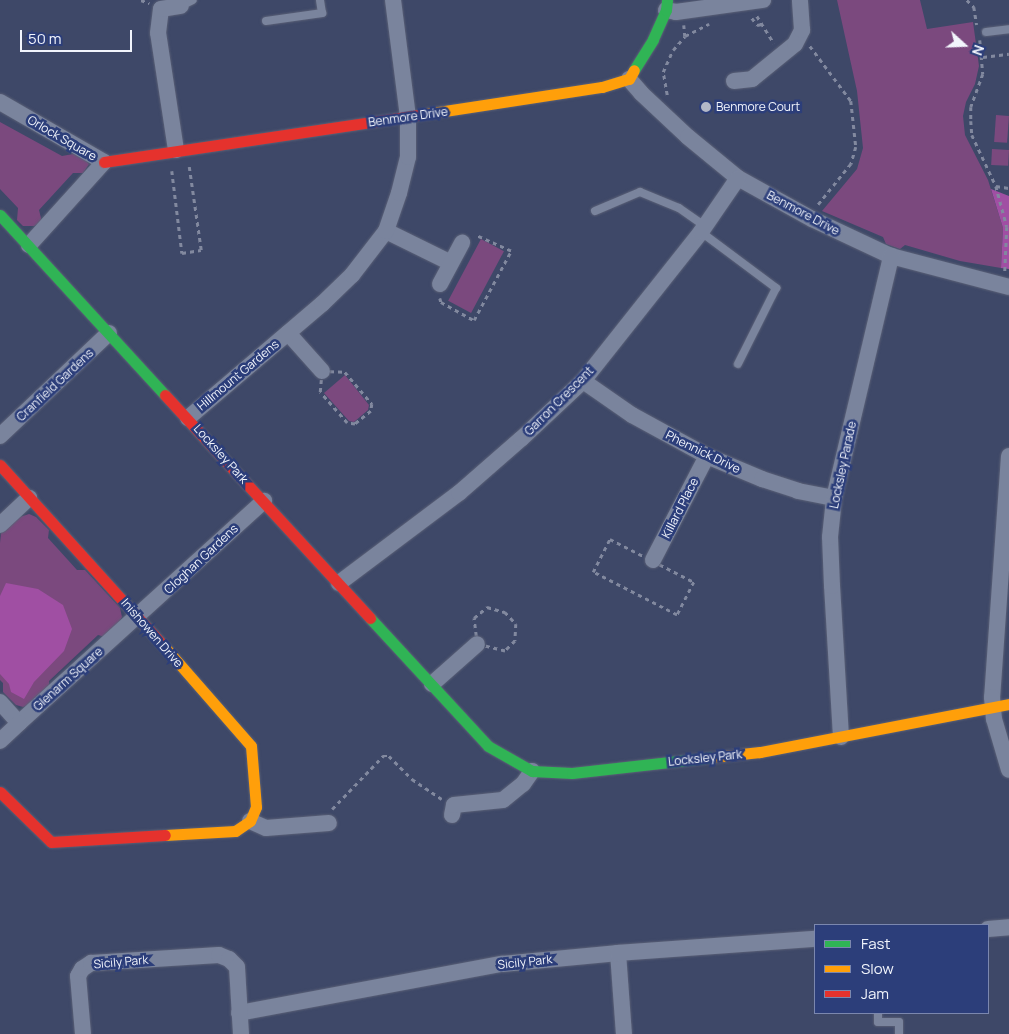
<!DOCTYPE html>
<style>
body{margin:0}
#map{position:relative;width:1009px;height:1034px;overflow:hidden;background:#3e4868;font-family:Manrope,sans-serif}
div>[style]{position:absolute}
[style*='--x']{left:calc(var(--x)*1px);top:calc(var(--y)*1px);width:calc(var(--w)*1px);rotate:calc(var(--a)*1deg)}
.green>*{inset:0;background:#7b497e;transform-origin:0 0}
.forest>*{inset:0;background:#a04fa3}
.path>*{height:2.5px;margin-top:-1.25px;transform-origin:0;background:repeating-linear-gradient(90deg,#82899f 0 4px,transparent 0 8px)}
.roads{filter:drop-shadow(0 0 1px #5a6076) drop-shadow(0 0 1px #5a6076)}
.lane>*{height:8px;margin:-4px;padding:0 4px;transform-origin:4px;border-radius:4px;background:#7a849d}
.street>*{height:16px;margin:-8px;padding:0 8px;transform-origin:8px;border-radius:8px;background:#7a849d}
.fast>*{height:11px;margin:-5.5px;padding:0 5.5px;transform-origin:5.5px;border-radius:5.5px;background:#30b455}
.slow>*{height:11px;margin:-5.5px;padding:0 5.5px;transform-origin:5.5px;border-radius:5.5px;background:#ff9f0a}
.jam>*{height:11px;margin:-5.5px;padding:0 5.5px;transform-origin:5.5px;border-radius:5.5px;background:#e5322d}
.dots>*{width:14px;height:14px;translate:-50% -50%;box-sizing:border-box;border:2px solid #2c3e7a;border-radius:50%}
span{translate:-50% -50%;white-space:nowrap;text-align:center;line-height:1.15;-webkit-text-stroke:5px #2c3e7a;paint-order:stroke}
.poi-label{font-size:12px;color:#f2f5fc}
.left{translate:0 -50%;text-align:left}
.street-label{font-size:12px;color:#f2f5fc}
.legend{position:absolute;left:814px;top:924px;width:175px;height:90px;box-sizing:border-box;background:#2c3e7a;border:1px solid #7b87ae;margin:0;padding:6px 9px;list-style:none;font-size:15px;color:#f2f5fc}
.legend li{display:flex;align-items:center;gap:10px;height:25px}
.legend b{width:25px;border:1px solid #7b87ae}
.north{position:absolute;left:939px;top:20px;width:50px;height:50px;-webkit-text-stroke:4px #2c3e7a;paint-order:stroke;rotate:110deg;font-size:14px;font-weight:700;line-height:20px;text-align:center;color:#f2f5fc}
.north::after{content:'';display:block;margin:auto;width:18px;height:22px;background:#f2f5fc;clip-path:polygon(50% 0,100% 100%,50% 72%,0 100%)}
.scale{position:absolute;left:20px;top:30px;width:112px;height:22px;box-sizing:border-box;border:2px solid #f2f5fc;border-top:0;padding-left:6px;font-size:15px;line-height:18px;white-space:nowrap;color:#f2f5fc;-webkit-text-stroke:4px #2c3e7a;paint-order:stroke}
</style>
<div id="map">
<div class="green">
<div style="clip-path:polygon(837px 0,920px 0,927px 29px,973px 22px,979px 66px,975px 84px,966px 102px,963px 116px,965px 135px,988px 180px,1003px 228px,1001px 268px,960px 261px,905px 245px,900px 249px,886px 244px,883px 237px,822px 211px,857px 169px,863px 148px,857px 91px)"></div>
<div style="left:996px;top:115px;width:13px;height:27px;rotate:4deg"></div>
<div style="clip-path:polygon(0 122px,62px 156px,79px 153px,89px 164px,83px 173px,73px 173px,39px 210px,42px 222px,34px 226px,23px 226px,17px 220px,18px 208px,0 189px)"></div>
<div style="left:992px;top:149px;width:17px;height:16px;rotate:3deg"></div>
<div style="left:481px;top:239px;width:26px;height:70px;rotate:28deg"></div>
<div style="clip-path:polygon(345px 375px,369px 405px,368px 410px,354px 422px,349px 421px,324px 393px)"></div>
<div style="clip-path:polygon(29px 514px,36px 517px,49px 530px,48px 538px,77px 570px,85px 570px,120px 608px,122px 617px,118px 624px,105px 637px,98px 635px,49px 681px,49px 689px,32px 704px,23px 707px,16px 705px,3px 692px,3px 683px,0 680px,0 543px,1px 533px,20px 517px)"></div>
</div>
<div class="forest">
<div style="clip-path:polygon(991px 189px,1009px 196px,1009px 269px,1001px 268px,1003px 228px)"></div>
<div style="clip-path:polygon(6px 583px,38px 589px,63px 605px,72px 629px,64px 651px,34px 682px,24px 699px,11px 692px,9px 684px,0 674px,0 596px)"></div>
</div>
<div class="path">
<div style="--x:141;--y:0;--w:9;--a:21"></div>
<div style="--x:967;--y:0;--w:10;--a:45"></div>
<div style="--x:974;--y:7;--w:18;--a:81"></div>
<div style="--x:757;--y:16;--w:32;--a:58"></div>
<div style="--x:752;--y:18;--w:9;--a:54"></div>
<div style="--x:757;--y:25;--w:5;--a:-11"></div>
<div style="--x:684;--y:25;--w:11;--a:85"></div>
<div style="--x:980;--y:40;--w:34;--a:85"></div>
<div style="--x:983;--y:74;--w:35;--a:110"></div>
<div style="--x:971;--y:107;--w:14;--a:90"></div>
<div style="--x:971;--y:121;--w:14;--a:86"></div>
<div style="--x:972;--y:135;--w:56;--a:64.8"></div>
<div style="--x:996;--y:186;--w:42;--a:75"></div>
<div style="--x:1007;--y:227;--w:44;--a:92.6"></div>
<div style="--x:810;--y:46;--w:69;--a:53.3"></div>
<div style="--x:851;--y:101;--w:46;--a:83.8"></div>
<div style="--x:856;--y:147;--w:18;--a:106"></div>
<div style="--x:851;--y:164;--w:53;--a:128.8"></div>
<div style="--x:983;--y:57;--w:26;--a:-7"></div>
<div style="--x:667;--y:95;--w:23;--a:-100"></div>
<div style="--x:663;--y:72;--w:24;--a:-66"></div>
<div style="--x:673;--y:50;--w:18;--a:-49"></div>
<div style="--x:685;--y:36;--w:27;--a:-27"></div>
<div style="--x:172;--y:171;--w:83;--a:83"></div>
<div style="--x:182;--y:253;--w:19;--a:-9"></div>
<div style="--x:201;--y:250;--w:84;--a:-98.2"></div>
<div style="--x:996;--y:186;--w:13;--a:9"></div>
<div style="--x:440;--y:298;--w:4;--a:76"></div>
<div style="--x:441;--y:302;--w:38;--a:29"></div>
<div style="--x:474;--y:320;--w:78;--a:-61.8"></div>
<div style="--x:511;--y:251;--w:39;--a:-156"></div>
<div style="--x:322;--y:371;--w:23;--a:2"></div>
<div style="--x:345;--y:372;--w:42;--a:49.8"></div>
<div style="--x:372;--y:404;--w:7;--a:98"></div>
<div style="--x:371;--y:411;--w:21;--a:141"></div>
<div style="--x:355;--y:424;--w:8;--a:-173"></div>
<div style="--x:347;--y:423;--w:41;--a:-131.1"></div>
<div style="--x:320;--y:392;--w:21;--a:-85"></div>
<div style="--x:610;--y:539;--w:94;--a:27.1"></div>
<div style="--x:694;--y:582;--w:37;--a:117"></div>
<div style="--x:677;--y:615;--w:94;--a:-152.9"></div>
<div style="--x:593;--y:572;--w:37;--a:-63"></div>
<div style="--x:487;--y:607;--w:19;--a:16"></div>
<div style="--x:505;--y:612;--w:16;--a:47"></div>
<div style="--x:516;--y:624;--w:17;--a:93"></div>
<div style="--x:515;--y:641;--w:14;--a:135"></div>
<div style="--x:505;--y:651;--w:29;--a:-166"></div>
<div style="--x:477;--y:644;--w:26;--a:-97"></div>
<div style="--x:474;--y:618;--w:17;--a:-40"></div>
<div style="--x:332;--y:809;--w:74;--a:-46.1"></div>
<div style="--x:383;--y:756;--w:6;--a:0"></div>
<div style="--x:389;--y:756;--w:33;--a:45"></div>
<div style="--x:412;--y:779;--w:36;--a:34"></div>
</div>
<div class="roads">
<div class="lane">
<div style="--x:181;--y:6;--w:13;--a:-27"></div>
<div style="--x:266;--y:21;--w:57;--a:-8.1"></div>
<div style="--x:322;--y:13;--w:13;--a:-99"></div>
<div style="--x:986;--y:32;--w:23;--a:-7"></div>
<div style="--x:595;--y:211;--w:49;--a:-22.9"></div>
<div style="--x:640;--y:192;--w:42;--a:22.3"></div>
<div style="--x:679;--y:208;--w:32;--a:35"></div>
<div style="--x:701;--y:232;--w:94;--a:36.7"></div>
<div style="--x:776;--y:288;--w:85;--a:116.6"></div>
<div style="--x:878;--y:1013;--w:9;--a:90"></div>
<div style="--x:878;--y:1022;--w:21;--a:0"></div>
<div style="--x:899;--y:1022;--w:12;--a:90"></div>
</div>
<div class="street">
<div style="--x:666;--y:10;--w:10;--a:11"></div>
<div style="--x:676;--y:12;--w:88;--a:-7.9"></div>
<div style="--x:629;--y:79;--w:18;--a:49"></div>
<div style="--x:641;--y:93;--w:64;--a:43.1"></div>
<div style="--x:688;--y:137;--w:65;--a:39.4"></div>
<div style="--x:738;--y:178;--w:85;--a:29"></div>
<div style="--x:812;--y:219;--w:87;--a:25.1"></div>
<div style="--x:891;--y:256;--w:122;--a:14.7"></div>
<div style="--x:734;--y:81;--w:18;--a:-6"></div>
<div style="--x:752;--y:79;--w:55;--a:-39.1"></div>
<div style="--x:795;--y:44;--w:16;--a:-63"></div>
<div style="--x:802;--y:30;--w:30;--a:-94"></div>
<div style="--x:0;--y:102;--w:120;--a:30"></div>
<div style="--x:104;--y:162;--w:112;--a:132.1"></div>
<div style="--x:176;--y:150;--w:118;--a:-98.7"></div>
<div style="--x:158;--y:33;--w:24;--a:-83"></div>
<div style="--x:161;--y:9;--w:20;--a:-9"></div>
<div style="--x:386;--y:231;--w:72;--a:26.2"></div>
<div style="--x:440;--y:284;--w:47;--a:-61.8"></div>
<div style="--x:288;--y:333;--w:51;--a:48.2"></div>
<div style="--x:583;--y:381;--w:60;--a:34.8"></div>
<div style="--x:632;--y:415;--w:85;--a:28.7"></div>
<div style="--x:707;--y:456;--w:60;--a:22.7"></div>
<div style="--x:762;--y:479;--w:38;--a:18"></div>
<div style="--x:798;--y:491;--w:37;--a:11"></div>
<div style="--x:188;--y:418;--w:176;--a:-40.4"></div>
<div style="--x:322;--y:304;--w:42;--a:-44"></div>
<div style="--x:352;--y:275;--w:56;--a:-52.3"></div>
<div style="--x:386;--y:231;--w:40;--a:-71.1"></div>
<div style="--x:399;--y:193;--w:37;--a:-76"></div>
<div style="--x:408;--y:157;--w:40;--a:-90"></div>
<div style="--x:408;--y:117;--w:118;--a:-97.3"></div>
<div style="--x:0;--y:436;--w:150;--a:-43.4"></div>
<div style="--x:1009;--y:456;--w:242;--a:94"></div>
<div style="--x:992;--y:697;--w:22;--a:85"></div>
<div style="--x:994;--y:719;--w:53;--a:73.6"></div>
<div style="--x:0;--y:525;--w:40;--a:-43"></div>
<div style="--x:653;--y:560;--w:117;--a:-62.6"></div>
<div style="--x:339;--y:583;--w:150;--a:-36.9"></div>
<div style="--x:459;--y:493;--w:82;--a:-41.1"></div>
<div style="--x:521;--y:439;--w:85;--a:-43.1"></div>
<div style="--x:583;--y:381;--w:190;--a:-51.6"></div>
<div style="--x:701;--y:232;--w:65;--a:-55.6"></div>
<div style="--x:432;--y:684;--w:60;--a:-41.6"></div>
<div style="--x:0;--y:702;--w:28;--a:48"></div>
<div style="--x:19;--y:723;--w:331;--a:-42.2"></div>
<div style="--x:841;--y:737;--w:151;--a:-93.4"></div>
<div style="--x:832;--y:586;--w:49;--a:-92.3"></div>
<div style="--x:830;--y:537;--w:39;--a:-84"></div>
<div style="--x:834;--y:498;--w:249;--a:-76.7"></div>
<div style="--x:0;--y:741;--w:26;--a:-43"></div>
<div style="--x:452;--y:815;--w:10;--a:-79"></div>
<div style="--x:454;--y:805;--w:49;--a:-5.8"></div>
<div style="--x:503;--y:800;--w:26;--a:-39"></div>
<div style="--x:523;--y:784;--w:16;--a:-55"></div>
<div style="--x:250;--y:821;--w:17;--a:24"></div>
<div style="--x:266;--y:828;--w:63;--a:-4.5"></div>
<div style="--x:988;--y:929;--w:21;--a:-5"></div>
<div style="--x:618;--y:953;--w:81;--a:85.8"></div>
<div style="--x:239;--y:1013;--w:268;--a:-10.6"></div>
<div style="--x:502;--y:964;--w:117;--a:-5.4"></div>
<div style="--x:618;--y:953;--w:197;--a:-4.1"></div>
<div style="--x:83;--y:1034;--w:58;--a:-94.9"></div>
<div style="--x:78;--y:976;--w:8;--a:-60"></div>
<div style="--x:82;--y:969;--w:11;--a:-34"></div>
<div style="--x:91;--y:963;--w:128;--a:-3.6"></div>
<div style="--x:219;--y:955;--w:11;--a:22"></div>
<div style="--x:229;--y:959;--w:11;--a:45"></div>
<div style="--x:237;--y:967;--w:67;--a:86.6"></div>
</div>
<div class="fast">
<div style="--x:634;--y:70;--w:36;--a:-58"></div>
<div style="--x:653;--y:39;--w:32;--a:-66"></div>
<div style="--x:666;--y:10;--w:10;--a:-84"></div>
<div style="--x:0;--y:215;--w:244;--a:47.5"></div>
<div style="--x:370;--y:618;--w:174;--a:47.3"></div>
<div style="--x:488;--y:746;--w:51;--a:29.6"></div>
<div style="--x:532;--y:771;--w:40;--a:2.9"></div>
<div style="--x:572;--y:773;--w:143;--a:-6.4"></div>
</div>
<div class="slow">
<div style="--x:425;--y:114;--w:179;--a:-8.7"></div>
<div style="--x:602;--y:87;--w:28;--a:-17"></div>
<div style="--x:629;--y:79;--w:10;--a:-61"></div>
<div style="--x:162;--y:644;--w:135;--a:48.9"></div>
<div style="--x:251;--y:746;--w:61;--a:85.3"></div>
<div style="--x:256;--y:807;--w:15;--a:113"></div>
<div style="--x:250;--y:821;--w:18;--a:146"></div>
<div style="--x:235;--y:831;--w:70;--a:176.7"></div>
<div style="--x:714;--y:757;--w:46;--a:-6.2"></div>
<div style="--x:760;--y:752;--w:254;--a:-10.9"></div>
</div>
<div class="jam">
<div style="--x:104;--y:162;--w:325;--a:-8.5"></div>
<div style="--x:165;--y:395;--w:303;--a:47.4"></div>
<div style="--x:0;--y:465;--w:241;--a:47.9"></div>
<div style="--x:0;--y:792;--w:71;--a:44.4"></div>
<div style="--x:51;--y:842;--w:114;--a:-3.5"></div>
</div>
</div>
<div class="dots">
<div style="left:706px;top:107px;background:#b3b8c8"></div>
</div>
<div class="poi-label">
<span class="left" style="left:716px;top:107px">Benmore Court</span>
</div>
<div class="street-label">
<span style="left:408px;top:117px;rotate:-8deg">Benmore Drive</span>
<span style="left:62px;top:138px;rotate:30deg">Orlock Square</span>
<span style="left:803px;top:213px;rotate:28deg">Benmore Drive</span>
<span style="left:238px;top:375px;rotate:-40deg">Hillmount Gardens</span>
<span style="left:55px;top:385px;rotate:-43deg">Cranfield Gardens</span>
<span style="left:559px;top:401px;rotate:-45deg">Garron Crescent</span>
<span style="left:703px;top:452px;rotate:26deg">Phennick Drive</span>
<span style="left:221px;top:454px;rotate:48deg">Locksley Park</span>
<span style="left:843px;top:465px;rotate:-78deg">Locksley Parade</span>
<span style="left:680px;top:508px;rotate:-63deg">Killard Place</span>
<span style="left:201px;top:559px;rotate:-43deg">Cloghan Gardens</span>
<span style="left:152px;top:633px;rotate:49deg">Inishowen Drive</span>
<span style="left:68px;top:679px;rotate:-42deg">Glenarm Square</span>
<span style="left:705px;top:758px;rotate:-6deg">Locksley Park</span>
<span style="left:121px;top:962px;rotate:-5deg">Sicily Park</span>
<span style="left:525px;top:962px;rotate:-6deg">Sicily Park</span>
</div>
<ul class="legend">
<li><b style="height:6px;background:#30b455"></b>Fast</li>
<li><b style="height:6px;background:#ff9f0a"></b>Slow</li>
<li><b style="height:6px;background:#e5322d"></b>Jam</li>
</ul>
<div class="north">N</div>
<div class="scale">50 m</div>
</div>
